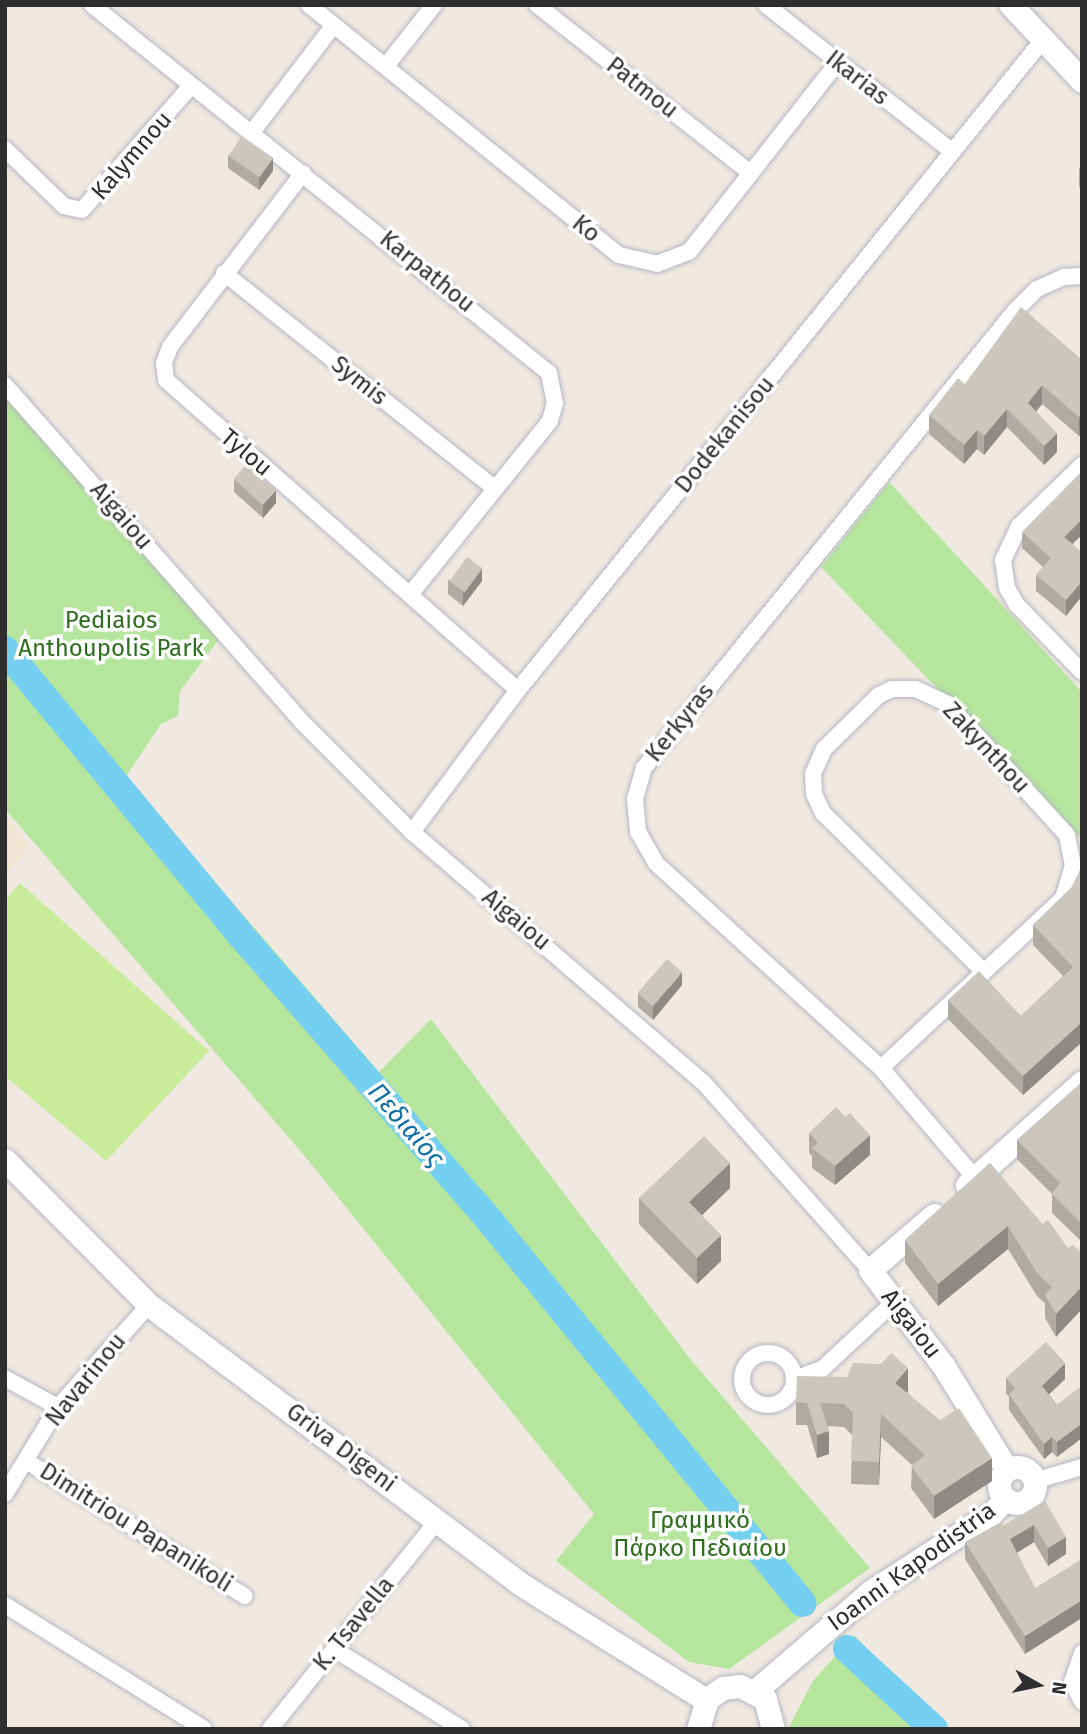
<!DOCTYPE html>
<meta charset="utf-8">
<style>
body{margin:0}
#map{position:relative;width:1087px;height:1734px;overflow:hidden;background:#efe9e1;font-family:"Fira Sans",sans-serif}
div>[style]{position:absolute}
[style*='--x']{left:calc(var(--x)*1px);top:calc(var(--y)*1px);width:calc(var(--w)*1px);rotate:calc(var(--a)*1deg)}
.education>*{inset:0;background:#f0e6d1}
.green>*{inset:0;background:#b6e59e}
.pitch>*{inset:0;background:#c9ec9a}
.river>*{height:28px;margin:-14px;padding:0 14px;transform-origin:14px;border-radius:14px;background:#75cff0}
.roads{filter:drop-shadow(0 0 2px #b4b7c1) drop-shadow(0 0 2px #b4b7c1)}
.street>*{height:16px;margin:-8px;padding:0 8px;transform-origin:8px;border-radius:8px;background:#fff}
.street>.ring{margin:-8px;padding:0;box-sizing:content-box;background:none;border:16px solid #fff;border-radius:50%}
.secondary>*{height:23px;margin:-11.5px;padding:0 11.5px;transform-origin:11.5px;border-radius:11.5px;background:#fff}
.secondary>.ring{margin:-11.5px;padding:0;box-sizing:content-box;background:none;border:23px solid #fff;border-radius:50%}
.wall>*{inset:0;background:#afaba4}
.shaded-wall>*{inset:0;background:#8e8b86}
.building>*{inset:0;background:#cbc7bf;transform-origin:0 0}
span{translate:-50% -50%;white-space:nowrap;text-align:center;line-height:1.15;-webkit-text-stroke:7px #fff;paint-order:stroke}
.street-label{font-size:24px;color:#2e2e2e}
.park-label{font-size:24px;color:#2c6e1b}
.water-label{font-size:26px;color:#0d6fa3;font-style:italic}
.frame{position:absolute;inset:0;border:7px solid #2e2e2e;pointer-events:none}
.north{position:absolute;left:1003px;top:1650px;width:70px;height:70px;-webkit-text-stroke:5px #fff;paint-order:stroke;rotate:99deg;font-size:19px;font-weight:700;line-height:28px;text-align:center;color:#2e2e2e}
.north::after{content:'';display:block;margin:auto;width:24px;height:32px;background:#2e2e2e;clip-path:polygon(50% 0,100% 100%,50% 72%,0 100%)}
</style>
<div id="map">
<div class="education">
<div style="clip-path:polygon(5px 814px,29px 846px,5px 877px)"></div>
</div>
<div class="green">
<div style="clip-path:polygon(5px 395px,222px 635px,180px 691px,178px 716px,161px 724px,125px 778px,379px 1072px,431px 1019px,691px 1360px,870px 1568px,729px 1669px,689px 1662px,556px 1561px,594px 1514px,303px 1154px,5px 809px)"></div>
<div style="clip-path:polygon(889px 482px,1082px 692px,1082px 840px,821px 567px)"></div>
<div style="clip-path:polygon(854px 1635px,945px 1729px,788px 1729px,813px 1681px)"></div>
</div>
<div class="pitch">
<div style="clip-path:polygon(20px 883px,209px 1051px,106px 1161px,5px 1076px,5px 900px)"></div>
</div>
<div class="river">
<div style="--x:5;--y:650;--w:367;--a:50.4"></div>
<div style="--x:239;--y:933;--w:381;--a:48.9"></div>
<div style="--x:489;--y:1220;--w:495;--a:50.7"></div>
<div style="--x:847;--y:1649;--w:118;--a:42.6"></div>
</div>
<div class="roads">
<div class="street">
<div style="--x:92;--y:5;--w:587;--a:38.84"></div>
<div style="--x:549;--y:373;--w:31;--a:79"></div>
<div style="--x:555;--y:403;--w:19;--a:106"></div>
<div style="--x:550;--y:421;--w:221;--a:128.9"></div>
<div style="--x:309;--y:5;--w:398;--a:38.9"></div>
<div style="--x:619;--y:255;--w:39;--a:13"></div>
<div style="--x:657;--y:264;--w:34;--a:-21"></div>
<div style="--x:689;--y:252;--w:240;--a:-51.9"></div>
<div style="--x:537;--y:5;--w:268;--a:38.2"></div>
<div style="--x:766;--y:5;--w:234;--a:38.2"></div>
<div style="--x:386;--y:66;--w:78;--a:-51.8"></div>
<div style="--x:253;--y:131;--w:132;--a:-52.7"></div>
<div style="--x:5;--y:149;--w:82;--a:44"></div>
<div style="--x:64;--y:206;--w:18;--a:13"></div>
<div style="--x:82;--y:210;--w:165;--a:-48.7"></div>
<div style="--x:303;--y:173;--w:219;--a:127.4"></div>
<div style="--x:170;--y:347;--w:17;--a:111"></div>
<div style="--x:164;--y:363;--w:17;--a:83"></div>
<div style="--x:166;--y:380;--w:469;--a:41.4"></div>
<div style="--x:224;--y:273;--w:345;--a:38.5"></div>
<div style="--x:5;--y:385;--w:451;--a:48.6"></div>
<div style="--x:303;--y:723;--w:154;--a:45"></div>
<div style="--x:412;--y:832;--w:384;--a:40.7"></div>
<div style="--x:703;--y:1082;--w:251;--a:48.4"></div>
<div style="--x:1082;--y:465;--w:88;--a:135.9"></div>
<div style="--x:1019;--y:526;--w:38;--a:115"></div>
<div style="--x:1003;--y:560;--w:28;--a:82"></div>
<div style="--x:1007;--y:588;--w:20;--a:60"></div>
<div style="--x:1017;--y:605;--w:93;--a:45.9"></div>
<div style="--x:412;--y:832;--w:177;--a:-53.3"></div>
<div style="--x:518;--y:690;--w:834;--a:-51.08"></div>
<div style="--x:881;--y:1068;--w:249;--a:-43"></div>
<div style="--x:1063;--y:898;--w:34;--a:-73"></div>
<div style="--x:1073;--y:866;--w:32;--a:-101"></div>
<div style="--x:1067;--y:835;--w:177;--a:-132.3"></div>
<div style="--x:948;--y:704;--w:35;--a:-155"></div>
<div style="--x:916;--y:689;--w:24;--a:180"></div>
<div style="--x:892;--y:689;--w:14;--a:155"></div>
<div style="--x:879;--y:695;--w:77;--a:135.5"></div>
<div style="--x:824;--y:749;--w:27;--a:114"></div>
<div style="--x:813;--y:774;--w:20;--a:87"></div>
<div style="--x:814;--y:794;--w:21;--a:65"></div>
<div style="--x:823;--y:813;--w:226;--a:44.6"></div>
<div style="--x:975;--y:1178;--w:145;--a:-130.5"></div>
<div style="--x:881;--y:1068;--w:304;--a:-137.7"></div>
<div style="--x:656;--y:863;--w:36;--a:-120"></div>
<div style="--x:638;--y:832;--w:33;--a:-95"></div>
<div style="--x:635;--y:799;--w:32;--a:-74"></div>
<div style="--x:644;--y:768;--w:587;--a:-50.94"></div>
<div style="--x:1014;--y:312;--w:33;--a:-45"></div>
<div style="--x:1037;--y:289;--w:30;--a:-24"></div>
<div style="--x:1064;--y:277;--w:18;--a:-3"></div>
<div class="ring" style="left:742px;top:1353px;width:36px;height:36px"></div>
<div style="--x:5;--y:1378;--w:60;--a:28.7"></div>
<div style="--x:794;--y:1379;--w:30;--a:-20"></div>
<div style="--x:822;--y:1369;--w:98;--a:-42.9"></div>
<div style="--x:26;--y:1461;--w:257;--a:31.7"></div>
<div style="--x:1034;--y:1481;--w:50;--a:-16.3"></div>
<div style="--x:5;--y:1494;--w:102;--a:-58.7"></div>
<div style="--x:58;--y:1407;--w:137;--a:-48.3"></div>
<div style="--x:5;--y:1605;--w:234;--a:31.9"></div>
<div style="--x:334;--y:1649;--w:151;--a:32"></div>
<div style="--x:1082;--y:1653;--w:31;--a:109"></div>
<div style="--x:1072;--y:1682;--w:22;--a:63"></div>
<div style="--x:270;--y:1729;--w:268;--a:-51.2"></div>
</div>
<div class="secondary">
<div style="--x:1011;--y:5;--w:104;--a:46.9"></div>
<div style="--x:5;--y:1160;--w:204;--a:45.2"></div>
<div style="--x:149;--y:1305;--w:466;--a:36.9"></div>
<div style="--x:522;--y:1585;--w:217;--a:32"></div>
<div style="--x:967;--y:1185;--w:154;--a:-41.8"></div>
<div style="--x:934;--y:1215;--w:84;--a:139.3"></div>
<div style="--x:870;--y:1270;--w:120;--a:52.5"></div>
<div style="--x:943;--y:1365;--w:123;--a:58.6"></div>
<div class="ring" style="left:999px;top:1467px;width:13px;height:13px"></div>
<div style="--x:755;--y:1691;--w:152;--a:-40.7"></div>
<div style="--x:870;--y:1592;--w:145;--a:-32.9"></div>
<div style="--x:992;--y:1513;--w:19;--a:-47"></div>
<div style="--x:698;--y:1729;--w:31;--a:-73"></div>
<div style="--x:707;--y:1699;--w:19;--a:-35"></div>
<div style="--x:723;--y:1688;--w:17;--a:-7"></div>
<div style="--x:740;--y:1686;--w:28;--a:27"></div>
<div style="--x:765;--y:1699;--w:31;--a:75"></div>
</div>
</div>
<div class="wall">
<div style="clip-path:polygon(228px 155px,273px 171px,259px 190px,228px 168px)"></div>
<div style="clip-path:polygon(1082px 165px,1082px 189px,1079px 187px,1079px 169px)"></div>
<div style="clip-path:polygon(1082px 355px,1082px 433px,1079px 436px,1042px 404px,1036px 411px,1057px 452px,1044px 465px,1007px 427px,984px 455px,977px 449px,964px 464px,929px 434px,929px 415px,965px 384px,1080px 358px)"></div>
<div style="clip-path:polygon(234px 479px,276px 503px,263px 518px,234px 492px)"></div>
<div style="clip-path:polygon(1022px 532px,1073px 544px,1066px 616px,1036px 591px,1036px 575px,1043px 567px,1022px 548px)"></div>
<div style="clip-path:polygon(448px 580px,482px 581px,463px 606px,448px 594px)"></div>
<div style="clip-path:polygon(1071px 888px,1082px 1042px,1023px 1095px,948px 1019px,948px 1000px,1021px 1016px,1063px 976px,1033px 945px,1033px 925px)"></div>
<div style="clip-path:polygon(682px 985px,653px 1020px,638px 1007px,638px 994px)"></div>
<div style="clip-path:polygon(1082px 1082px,1082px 1242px,1052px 1213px,1052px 1194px,1017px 1159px,1017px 1140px)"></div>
<div style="clip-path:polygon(809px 1133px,870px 1155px,835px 1185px,812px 1168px,812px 1156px,809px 1153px)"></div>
<div style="clip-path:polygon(990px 1163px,1042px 1224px,1068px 1248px,1056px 1337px,1045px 1318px,1045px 1303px,1037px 1296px,1008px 1249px,938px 1306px,905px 1263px,905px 1240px)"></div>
<div style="clip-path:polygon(730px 1188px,702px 1215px,721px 1261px,697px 1284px,639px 1224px,639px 1198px)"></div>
<div style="clip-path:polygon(847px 1377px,908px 1391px,907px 1392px,992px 1481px,934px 1519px,911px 1488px,912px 1465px,881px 1437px,879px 1485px,851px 1484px,852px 1435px,844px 1427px,828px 1426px,829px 1454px,817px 1458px,807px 1425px,796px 1425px,796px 1402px)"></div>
<div style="clip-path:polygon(1006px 1378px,1065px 1379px,1049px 1394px,1057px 1405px,1082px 1386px,1057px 1457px,1052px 1452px,1044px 1459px,1009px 1410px,1009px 1397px,1006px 1393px)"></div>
<div style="clip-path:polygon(1045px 1501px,1066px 1554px,1048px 1566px,1034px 1542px,1017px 1553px,1035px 1588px,1025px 1654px,965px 1559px,965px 1542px,1003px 1526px)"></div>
</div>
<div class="shaded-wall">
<div style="clip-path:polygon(273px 158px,273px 171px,259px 190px,259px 177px)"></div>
<div style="clip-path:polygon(1042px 385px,1042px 404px,1028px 422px,1028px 403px)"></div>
<div style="clip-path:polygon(1007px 409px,1007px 427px,984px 455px,984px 436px)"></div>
<div style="clip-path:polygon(1082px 414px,1082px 433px,1079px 436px,1079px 417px)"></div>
<div style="clip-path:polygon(977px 430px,977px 449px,964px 464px,964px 445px)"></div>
<div style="clip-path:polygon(1057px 433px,1057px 452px,1044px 465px,1044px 446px)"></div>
<div style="clip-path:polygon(276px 490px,276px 503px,263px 518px,263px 505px)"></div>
<div style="clip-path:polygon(1082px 519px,1082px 535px,1064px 552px,1064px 537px)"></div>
<div style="clip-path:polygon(482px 568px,482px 581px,463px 606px,463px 592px)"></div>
<div style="clip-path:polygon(1082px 581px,1082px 596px,1066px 616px,1066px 600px)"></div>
<div style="clip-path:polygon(682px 972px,682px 985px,653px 1020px,653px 1007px)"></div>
<div style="clip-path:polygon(1082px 1022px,1082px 1042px,1023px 1095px,1023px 1076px)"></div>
<div style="clip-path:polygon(870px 1135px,870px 1155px,835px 1185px,835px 1166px)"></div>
<div style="clip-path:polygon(730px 1163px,730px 1188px,689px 1228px,689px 1202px)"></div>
<div style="clip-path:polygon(1008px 1226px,1008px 1249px,938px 1306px,938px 1284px)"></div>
<div style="clip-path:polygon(721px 1235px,721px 1261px,697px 1284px,697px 1258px)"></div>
<div style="clip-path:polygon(1082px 1286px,1082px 1309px,1056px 1337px,1056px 1314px)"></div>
<div style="clip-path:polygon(1065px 1363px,1065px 1379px,1042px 1401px,1042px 1386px)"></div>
<div style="clip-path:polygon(908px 1368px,908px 1391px,895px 1405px,895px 1383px)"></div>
<div style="clip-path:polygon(881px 1414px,881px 1437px,879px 1485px,879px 1462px)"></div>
<div style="clip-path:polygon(1082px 1423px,1082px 1438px,1057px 1457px,1057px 1442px)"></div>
<div style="clip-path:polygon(829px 1431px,829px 1454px,817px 1458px,817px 1435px)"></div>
<div style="clip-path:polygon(1052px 1437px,1052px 1452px,1044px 1459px,1044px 1444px)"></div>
<div style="clip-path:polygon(992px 1458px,992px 1481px,934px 1519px,934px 1496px)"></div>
<div style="clip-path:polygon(1034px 1525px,1034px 1542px,1010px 1557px,1010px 1539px)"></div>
<div style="clip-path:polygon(1066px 1537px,1066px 1554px,1048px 1566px,1048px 1548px)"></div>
<div style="clip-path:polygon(1082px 1600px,1082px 1618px,1025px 1654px,1025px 1636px)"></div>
</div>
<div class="building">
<div style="left:242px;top:136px;width:38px;height:24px;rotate:35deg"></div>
<div style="clip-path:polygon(1021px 307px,1080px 358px,1082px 355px,1082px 414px,1079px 417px,1042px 385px,1028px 403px,1057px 433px,1044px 446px,1007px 409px,984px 436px,977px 430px,964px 445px,929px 415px,958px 378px,965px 384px)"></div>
<div style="left:247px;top:464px;width:39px;height:20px;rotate:42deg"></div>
<div style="clip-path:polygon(1082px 471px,1082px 519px,1064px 537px,1082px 552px,1082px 581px,1066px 600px,1036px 575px,1051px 558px,1022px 532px)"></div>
<div style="left:467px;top:557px;width:19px;height:30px;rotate:36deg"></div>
<div style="clip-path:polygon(1080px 870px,1082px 872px,1082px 1022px,1023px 1076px,948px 1000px,979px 971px,1021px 1016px,1073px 967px,1033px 925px,1071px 888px)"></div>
<div style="left:667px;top:959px;width:20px;height:45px;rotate:41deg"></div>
<div style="clip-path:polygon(1082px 1082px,1082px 1224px,1052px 1194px,1060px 1183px,1017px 1140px)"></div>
<div style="clip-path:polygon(836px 1107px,845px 1117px,850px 1113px,870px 1135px,835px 1166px,812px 1148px,818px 1143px,809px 1133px)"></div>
<div style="clip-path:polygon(704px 1136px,730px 1163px,689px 1202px,721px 1235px,697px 1258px,639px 1198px)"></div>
<div style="clip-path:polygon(990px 1163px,1042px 1224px,1048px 1220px,1068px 1248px,1073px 1245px,1082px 1253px,1082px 1286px,1056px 1314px,1045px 1295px,1052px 1287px,1037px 1273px,1008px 1226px,938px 1284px,905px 1240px)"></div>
<div style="clip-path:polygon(1046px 1342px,1065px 1363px,1042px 1386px,1057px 1405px,1082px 1386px,1082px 1423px,1057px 1442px,1052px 1437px,1044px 1444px,1009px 1394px,1015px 1389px,1006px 1378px)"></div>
<div style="clip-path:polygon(891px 1353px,908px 1368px,895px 1383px,940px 1420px,959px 1408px,992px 1458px,934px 1496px,911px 1466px,925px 1455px,881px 1414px,879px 1462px,851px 1461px,853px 1413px,844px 1404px,820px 1403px,829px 1431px,817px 1435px,807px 1403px,796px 1402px,797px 1376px,847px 1377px,853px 1363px,881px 1364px)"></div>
<div style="clip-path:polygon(1045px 1501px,1066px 1537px,1048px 1548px,1034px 1525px,1010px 1539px,1035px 1588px,1082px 1559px,1082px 1600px,1025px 1636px,965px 1542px,1001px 1522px,1003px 1526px)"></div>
</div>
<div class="street-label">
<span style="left:857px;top:78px;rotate:38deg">Ikarias</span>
<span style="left:642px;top:88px;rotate:38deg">Patmou</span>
<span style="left:132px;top:156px;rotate:-49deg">Kalymnou</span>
<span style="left:586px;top:229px;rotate:39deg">Ko</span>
<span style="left:427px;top:272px;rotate:39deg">Karpathou</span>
<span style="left:359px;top:381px;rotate:38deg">Symis</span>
<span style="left:725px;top:435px;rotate:-51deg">Dodekanisou</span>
<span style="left:246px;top:453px;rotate:40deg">Tylou</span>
<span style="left:121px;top:516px;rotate:49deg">Aigaiou</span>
<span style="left:680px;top:723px;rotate:-51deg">Kerkyras</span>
<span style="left:986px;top:748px;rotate:47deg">Zakynthou</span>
<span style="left:516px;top:920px;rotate:40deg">Aigaiou</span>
<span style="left:911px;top:1324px;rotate:52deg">Aigaiou</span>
<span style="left:86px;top:1380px;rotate:-51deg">Navarinou</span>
<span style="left:341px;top:1448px;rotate:37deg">Griva Digeni</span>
<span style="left:136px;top:1528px;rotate:32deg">Dimitriou Papanikoli</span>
<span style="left:912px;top:1567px;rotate:-36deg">Ioanni Kapodistria</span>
<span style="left:354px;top:1624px;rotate:-51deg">K. Tsavella</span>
</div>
<div class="park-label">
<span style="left:111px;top:635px">Pediaios<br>Anthoupolis Park</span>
<span style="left:700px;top:1535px">Γραμμικό<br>Πάρκο Πεδιαίου</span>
</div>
<div class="water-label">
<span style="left:406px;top:1125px;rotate:49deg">Πεδιαίος</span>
</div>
<div class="frame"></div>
<div class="north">N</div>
</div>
